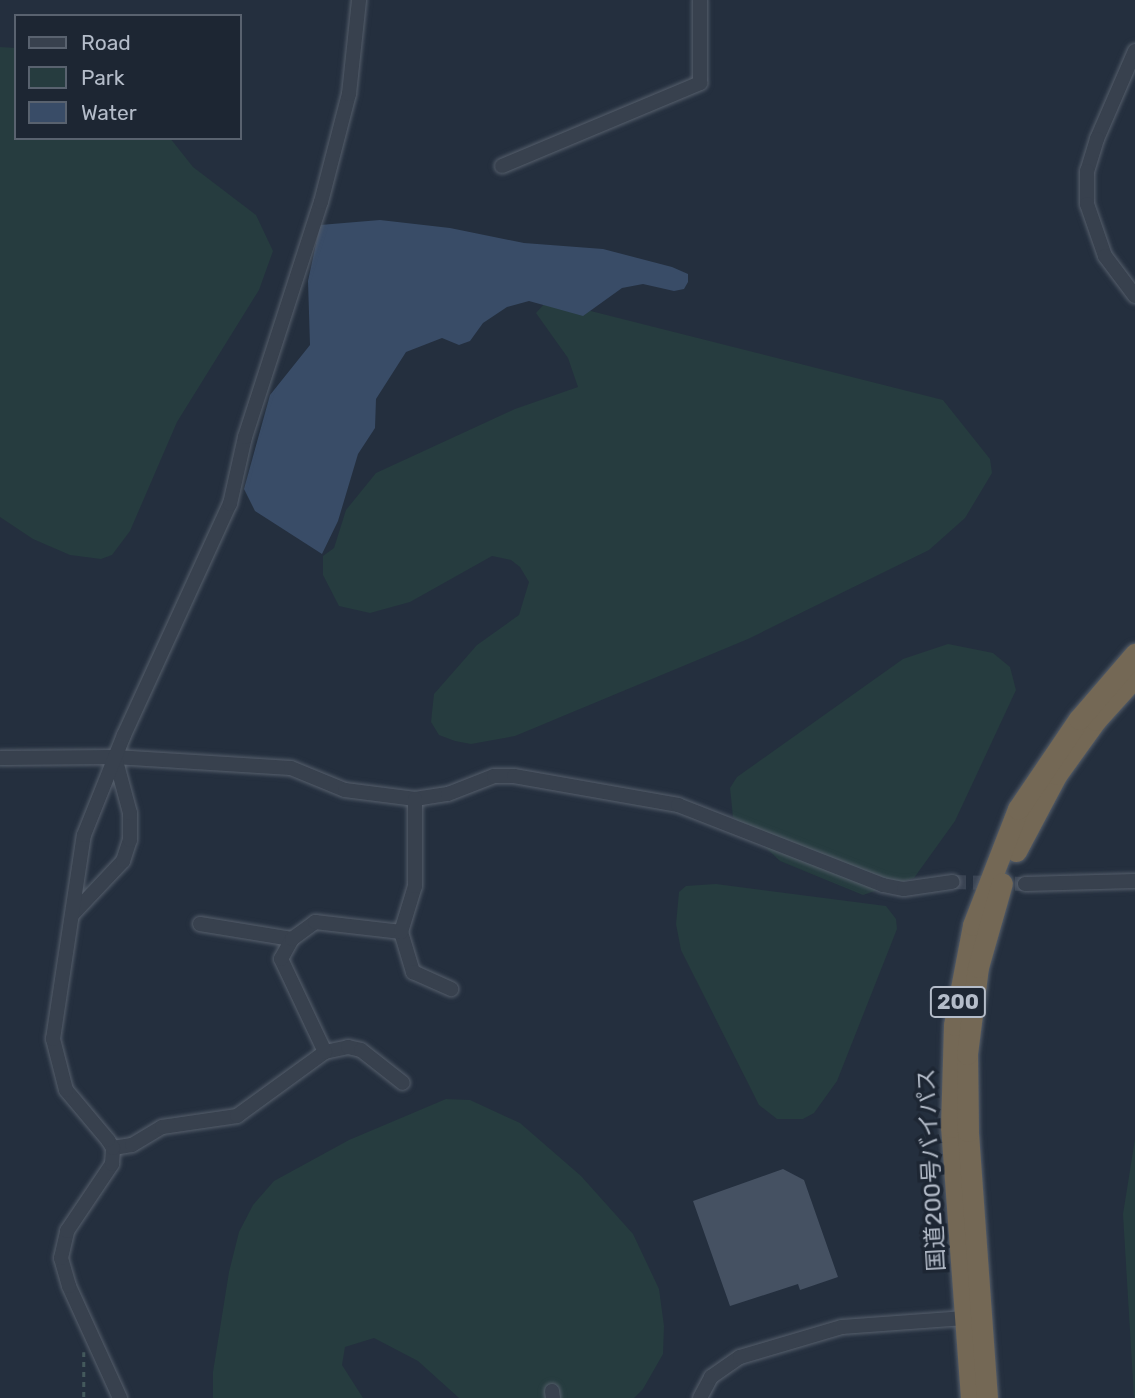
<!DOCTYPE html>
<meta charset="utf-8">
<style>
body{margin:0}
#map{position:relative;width:1135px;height:1398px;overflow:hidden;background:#242f3e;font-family:Rubik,"Noto Sans JP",sans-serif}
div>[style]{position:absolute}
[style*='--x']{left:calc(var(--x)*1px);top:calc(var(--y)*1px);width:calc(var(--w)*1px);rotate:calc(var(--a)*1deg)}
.green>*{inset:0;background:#263c3f}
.water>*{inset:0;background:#394c67}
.building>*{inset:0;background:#455162}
.minor-tunnel>*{height:14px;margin-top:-7px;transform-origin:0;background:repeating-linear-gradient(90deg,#3a4453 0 14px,transparent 0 21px)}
.path>*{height:2.5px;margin-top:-1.25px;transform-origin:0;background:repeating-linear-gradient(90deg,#44595c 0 5px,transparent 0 10px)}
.roads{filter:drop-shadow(0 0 2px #565f6c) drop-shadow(0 0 2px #565f6c)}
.minor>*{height:14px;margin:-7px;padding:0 7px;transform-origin:7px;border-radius:7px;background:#38414e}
.highway>*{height:21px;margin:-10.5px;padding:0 10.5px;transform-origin:10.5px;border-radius:10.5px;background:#746855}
span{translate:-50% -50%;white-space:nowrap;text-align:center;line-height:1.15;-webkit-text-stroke:7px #1d2633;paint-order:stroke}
.shield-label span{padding:2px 5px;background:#1d2633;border:2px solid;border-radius:5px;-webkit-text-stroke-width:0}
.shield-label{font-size:21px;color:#b4bcc9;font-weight:700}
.street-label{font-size:23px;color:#b4bcc9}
.legend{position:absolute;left:14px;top:14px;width:228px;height:126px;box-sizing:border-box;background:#1d2633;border:2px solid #59626f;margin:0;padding:9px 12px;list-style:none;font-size:21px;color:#b4bcc9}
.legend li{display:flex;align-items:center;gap:14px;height:35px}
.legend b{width:35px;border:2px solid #59626f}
</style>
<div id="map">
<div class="green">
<div style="clip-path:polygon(0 47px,16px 48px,16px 138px,170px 138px,193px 167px,256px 215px,273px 251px,259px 290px,177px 422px,130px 531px,112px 555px,101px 559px,70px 555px,33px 539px,0 517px)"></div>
<div style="clip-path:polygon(555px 302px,943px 400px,990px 459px,992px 473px,965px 518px,929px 550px,748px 639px,515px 736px,471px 744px,455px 741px,439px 735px,431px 722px,434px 694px,477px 645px,519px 615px,529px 582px,520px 567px,511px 560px,492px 556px,410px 602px,370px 613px,339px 606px,323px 575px,323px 556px,334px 548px,346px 510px,376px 473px,515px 409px,578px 387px,568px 358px,536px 313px,545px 303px)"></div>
<div style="clip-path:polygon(948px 644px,993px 653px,1010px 667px,1016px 690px,955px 821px,914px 878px,863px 895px,780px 861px,733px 817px,730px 788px,737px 777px,903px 659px)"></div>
<div style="clip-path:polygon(716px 884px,886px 906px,896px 919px,897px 929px,837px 1081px,814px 1113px,803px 1119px,777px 1119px,759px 1105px,681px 950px,676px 924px,679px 892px,686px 886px)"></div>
<div style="clip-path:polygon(446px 1099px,470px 1100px,520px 1123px,581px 1176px,633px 1234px,659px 1289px,664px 1326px,663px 1354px,643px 1389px,634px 1398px,459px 1398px,418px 1361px,374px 1338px,345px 1347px,342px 1365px,363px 1398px,213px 1398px,213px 1372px,229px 1272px,239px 1232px,253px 1205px,274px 1181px,349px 1140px)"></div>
<div style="clip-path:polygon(1135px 1139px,1135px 1398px,1134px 1398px,1123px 1214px)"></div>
</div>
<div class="water">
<div style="clip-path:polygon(380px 220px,450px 228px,524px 243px,603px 249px,672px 267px,688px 274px,688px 282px,684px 289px,674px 291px,643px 284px,622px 288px,583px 316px,529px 301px,507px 307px,483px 323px,470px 341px,459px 345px,442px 338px,406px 352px,376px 399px,375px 428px,358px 454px,338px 521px,322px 554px,255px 511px,244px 489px,270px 395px,310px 345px,308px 281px,320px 225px)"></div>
</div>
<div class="building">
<div style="clip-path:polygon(783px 1169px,804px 1180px,838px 1277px,800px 1290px,798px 1284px,730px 1306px,693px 1201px)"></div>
</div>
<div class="minor-tunnel">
<div style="--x:952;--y:882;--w:73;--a:1.6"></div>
</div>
<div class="path">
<div style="--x:84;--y:1352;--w:46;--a:90"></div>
</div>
<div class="roads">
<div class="minor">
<div style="--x:1135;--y:51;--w:96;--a:113.4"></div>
<div style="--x:1097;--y:139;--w:34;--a:107"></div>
<div style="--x:1087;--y:171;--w:33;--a:90"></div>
<div style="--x:1087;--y:204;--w:55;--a:70.9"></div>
<div style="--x:1105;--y:256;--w:50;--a:53.1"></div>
<div style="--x:502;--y:166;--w:215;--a:-22.7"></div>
<div style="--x:700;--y:83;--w:83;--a:-90"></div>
<div style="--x:0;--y:758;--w:115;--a:-0.5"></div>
<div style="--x:115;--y:757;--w:176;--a:3.6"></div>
<div style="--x:291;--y:768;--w:58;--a:22.2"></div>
<div style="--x:345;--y:790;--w:71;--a:7.3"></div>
<div style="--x:415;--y:799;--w:33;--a:-9"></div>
<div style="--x:448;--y:794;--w:49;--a:-21.4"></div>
<div style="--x:494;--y:776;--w:20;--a:0"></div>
<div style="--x:514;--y:776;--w:167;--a:10"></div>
<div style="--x:678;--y:805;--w:220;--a:21.3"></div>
<div style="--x:883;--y:885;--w:21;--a:11"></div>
<div style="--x:904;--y:889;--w:49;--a:-8.3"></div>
<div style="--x:1025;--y:884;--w:110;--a:-1.6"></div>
<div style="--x:73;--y:914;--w:73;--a:-46.7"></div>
<div style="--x:123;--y:861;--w:22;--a:-72"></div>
<div style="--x:130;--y:840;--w:27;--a:-90"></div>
<div style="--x:130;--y:813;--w:58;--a:-105"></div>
<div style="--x:200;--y:924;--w:93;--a:9.3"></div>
<div style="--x:401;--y:932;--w:42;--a:73.3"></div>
<div style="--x:413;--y:972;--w:42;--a:24.1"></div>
<div style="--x:325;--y:1052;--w:24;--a:-12"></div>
<div style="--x:348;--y:1047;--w:13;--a:13"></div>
<div style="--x:361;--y:1050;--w:53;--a:38.2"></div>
<div style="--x:113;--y:1148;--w:19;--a:-9"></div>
<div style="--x:132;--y:1145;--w:35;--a:-31"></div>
<div style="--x:162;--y:1127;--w:76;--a:-8.3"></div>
<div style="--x:237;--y:1116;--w:109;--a:-36"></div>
<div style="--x:325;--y:1052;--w:103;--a:-115.3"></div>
<div style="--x:281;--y:959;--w:23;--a:-61"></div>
<div style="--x:292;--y:939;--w:29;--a:-36"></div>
<div style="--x:315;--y:922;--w:87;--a:6.6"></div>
<div style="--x:401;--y:932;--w:48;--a:-73.1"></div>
<div style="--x:415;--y:886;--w:87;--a:-90"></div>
<div style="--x:552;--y:1391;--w:7;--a:82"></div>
<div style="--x:120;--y:1398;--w:123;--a:-114.5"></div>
<div style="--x:69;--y:1286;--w:29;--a:-106"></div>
<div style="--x:61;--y:1258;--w:28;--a:-77"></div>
<div style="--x:67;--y:1231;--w:81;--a:-56.1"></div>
<div style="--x:112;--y:1164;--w:16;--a:-86"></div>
<div style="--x:113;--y:1148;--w:9;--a:-122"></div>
<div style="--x:108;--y:1140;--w:65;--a:-130"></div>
<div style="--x:66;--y:1090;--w:53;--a:-104.3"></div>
<div style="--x:53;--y:1039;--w:206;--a:-81.4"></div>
<div style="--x:84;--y:835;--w:108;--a:-68.2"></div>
<div style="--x:124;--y:735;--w:254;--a:-65.4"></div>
<div style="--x:230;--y:504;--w:69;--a:-77.4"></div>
<div style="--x:245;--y:437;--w:247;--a:-72.1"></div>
<div style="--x:321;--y:202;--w:112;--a:-75.5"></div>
<div style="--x:349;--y:94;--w:95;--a:-83.9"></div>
<div style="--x:700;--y:1398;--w:24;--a:-62"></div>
<div style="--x:711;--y:1377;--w:35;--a:-35"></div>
<div style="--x:740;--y:1357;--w:106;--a:-16.4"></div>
<div style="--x:842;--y:1327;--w:123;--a:-4.2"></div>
</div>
<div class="highway">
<div style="--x:1016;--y:851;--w:87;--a:-62"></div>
<div style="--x:1057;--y:774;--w:67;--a:-54.2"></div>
<div style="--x:1096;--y:720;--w:58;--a:-47.8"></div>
<div style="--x:971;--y:1398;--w:272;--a:-94.2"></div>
<div style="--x:951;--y:1127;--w:102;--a:-88.3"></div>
<div style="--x:954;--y:1025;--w:102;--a:-79.2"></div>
<div style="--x:973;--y:925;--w:124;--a:-68.8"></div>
<div style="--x:1018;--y:809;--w:109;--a:-55.9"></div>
<div style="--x:1079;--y:719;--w:86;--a:-49.3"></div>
<div style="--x:987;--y:1398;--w:268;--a:-94.1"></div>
<div style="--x:968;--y:1131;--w:77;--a:-90.7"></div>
<div style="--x:967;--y:1054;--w:88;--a:-82.8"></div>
<div style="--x:978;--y:967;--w:87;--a:-74.1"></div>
</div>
</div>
<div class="shield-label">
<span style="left:958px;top:1002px">200</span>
</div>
<div class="street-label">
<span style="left:931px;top:1170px;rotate:-93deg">国道200号バイパス</span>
</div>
<ul class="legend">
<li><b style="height:9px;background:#38414e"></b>Road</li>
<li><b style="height:19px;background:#263c3f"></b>Park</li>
<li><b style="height:19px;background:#394c67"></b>Water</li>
</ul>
</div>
